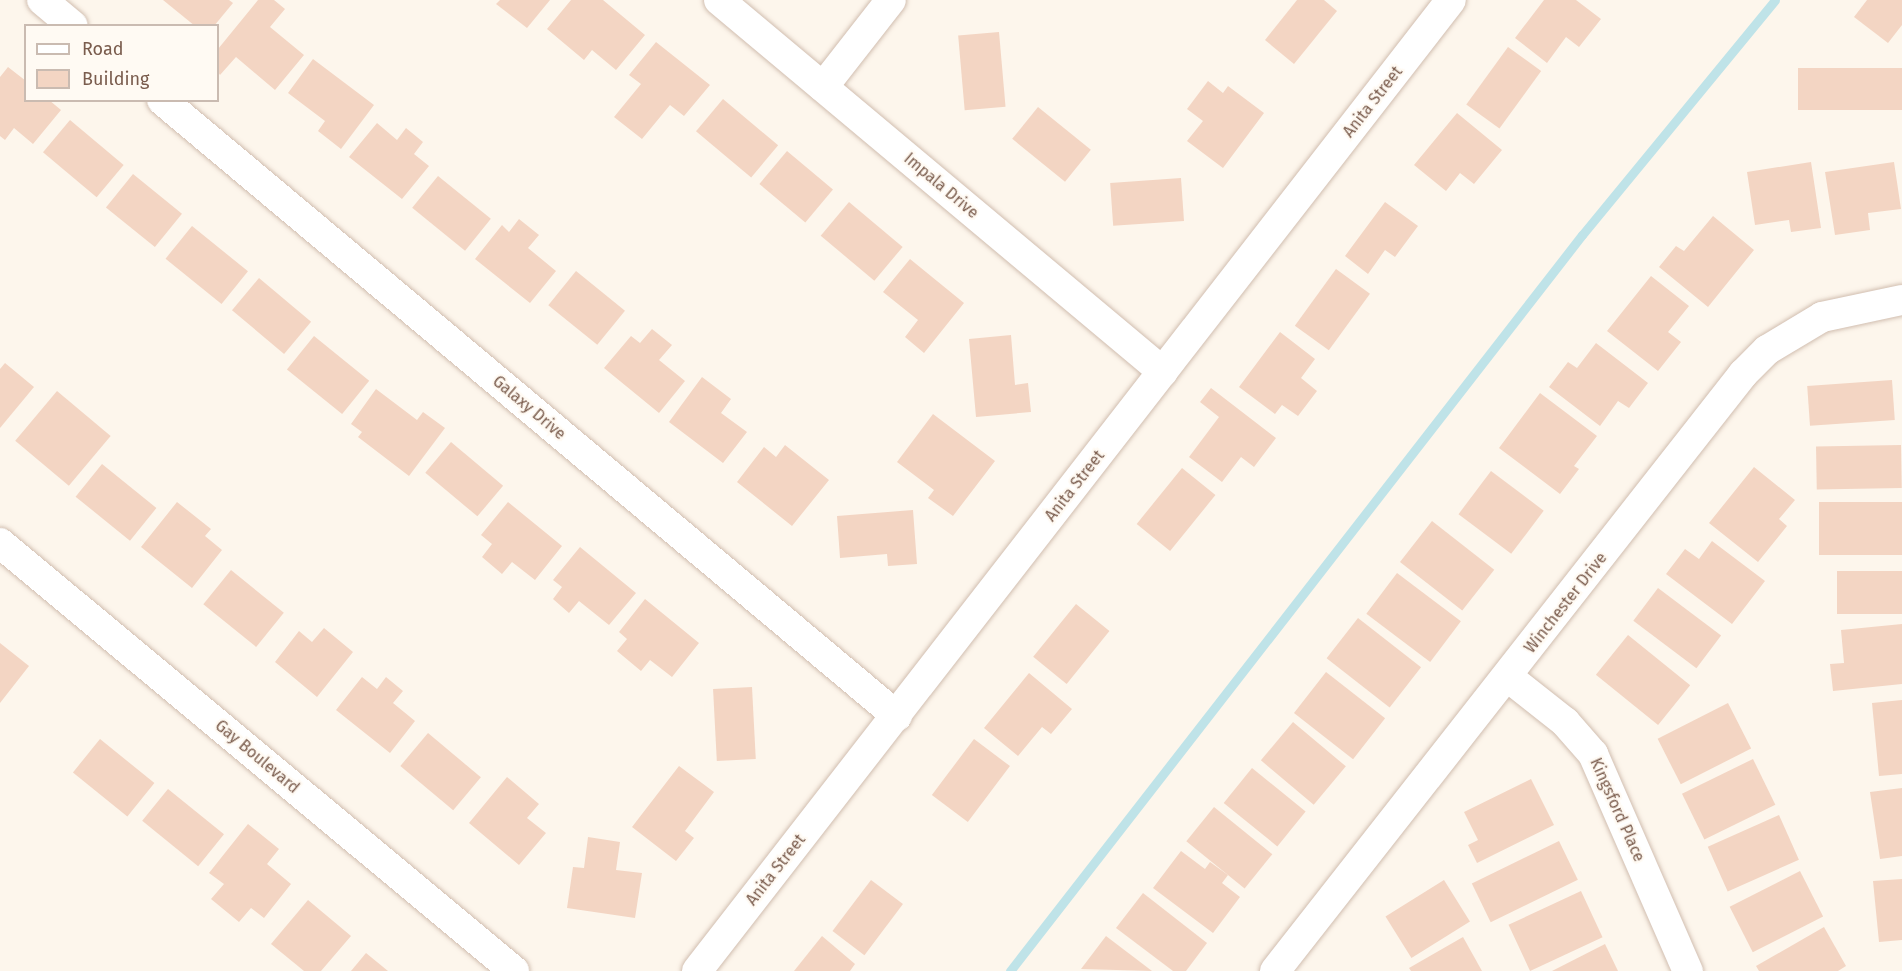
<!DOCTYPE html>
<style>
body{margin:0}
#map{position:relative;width:1902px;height:971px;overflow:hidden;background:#fdf6ec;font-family:"Fira Sans",sans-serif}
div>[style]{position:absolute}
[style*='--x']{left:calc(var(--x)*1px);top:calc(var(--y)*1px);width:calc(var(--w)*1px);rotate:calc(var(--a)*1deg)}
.stream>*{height:9px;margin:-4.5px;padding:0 4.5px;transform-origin:4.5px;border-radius:4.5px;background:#bfe3e8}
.building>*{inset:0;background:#f3d5c3;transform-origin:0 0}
.roads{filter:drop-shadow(0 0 2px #d1beb0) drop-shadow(0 0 2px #d1beb0)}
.minor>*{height:30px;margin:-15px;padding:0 15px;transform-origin:15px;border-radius:15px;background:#fff}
span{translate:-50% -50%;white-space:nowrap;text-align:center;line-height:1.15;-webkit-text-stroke:4.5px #fffaf3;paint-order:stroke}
.street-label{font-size:16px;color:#7a5c4d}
.legend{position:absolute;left:24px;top:24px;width:195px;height:78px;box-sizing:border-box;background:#fffaf3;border:2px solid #cabbb1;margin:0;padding:8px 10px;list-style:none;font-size:18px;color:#7a5c4d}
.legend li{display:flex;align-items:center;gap:12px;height:30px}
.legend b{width:30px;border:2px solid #cabbb1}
</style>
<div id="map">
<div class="stream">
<div style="--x:1010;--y:971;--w:932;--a:-52.15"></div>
<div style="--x:1582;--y:235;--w:304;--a:-50.6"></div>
</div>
<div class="building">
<div style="clip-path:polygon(163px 0,229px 0,233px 3px,214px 26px,195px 26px)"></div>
<div style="clip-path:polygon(258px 0,274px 0,285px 9px,270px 27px,304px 55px,275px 90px,236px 57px,220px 75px,218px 72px,218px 49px)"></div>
<div style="clip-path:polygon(500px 0,550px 0,527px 28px,496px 4px)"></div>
<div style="clip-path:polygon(571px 0,603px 0,645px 35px,616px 70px,592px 50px,584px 60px,547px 29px)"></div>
<div style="clip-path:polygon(1297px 0,1324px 0,1337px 11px,1294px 64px,1265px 40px)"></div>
<div style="clip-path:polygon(1544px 0,1576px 0,1601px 19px,1579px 47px,1566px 37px,1547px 63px,1515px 38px)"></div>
<div style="clip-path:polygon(1867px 0,1902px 0,1902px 25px,1888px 43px,1854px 17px)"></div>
<div style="left:999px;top:32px;width:75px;height:41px;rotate:85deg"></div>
<div style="clip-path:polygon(656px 42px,710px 85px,684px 116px,670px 105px,642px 139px,614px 117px,641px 84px,629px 75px)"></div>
<div style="left:1508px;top:47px;width:41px;height:71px;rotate:36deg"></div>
<div style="clip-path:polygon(313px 59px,374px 105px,341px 149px,318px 131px,325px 121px,288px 93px)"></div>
<div style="clip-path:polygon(8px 67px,26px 81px,26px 100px,49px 100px,61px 110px,33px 144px,14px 128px,5px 140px,0 136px,0 77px)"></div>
<div style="left:1902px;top:68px;width:42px;height:104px;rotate:90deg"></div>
<div style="clip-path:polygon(1208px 81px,1223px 93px,1228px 86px,1264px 113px,1223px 168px,1187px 141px,1203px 121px,1187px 109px)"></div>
<div style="left:723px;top:99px;width:72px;height:42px;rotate:40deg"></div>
<div style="left:1038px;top:107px;width:68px;height:41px;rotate:39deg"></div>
<div style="clip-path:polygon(1457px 113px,1502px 150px,1474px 184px,1460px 173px,1446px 191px,1414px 165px)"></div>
<div style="left:70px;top:120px;width:70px;height:42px;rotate:40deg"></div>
<div style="clip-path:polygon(377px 123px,397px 140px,406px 128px,423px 142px,414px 154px,429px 166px,402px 199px,349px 157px)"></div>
<div style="left:787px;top:151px;width:60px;height:43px;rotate:40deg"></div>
<div style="clip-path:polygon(1811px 162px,1821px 228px,1791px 232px,1789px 220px,1755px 225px,1747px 172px)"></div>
<div style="clip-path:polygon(1894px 162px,1901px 209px,1868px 213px,1870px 230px,1835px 235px,1825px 172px)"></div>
<div style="left:133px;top:174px;width:63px;height:43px;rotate:39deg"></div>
<div style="left:438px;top:176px;width:68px;height:41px;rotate:39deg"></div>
<div style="left:1181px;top:178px;width:43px;height:71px;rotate:86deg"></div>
<div style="left:849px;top:202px;width:70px;height:44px;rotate:40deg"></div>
<div style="clip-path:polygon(1385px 202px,1418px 226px,1395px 257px,1385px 250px,1368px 274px,1345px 256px)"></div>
<div style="clip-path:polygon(1713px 216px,1754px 250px,1708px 307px,1659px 267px,1676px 246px,1684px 251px)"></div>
<div style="clip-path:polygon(519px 219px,539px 235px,528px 248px,556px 271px,530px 303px,475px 259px,502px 225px,509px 232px)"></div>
<div style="left:192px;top:226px;width:72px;height:42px;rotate:39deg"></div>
<div style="clip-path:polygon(910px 259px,964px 303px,924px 353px,905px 337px,918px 320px,883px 292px)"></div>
<div style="left:1336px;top:269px;width:42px;height:70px;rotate:36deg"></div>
<div style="left:576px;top:271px;width:63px;height:44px;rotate:39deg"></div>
<div style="clip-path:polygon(1651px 276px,1689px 306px,1668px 332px,1681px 342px,1658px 371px,1607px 331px)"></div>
<div style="left:259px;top:278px;width:68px;height:42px;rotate:40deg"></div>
<div style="clip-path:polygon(652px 329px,672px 345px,659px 360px,685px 381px,659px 413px,604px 368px,631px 336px,640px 343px)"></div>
<div style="clip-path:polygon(1280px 332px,1315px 359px,1301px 378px,1317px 391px,1298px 416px,1282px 405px,1275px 414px,1239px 387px)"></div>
<div style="clip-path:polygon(1011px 335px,1015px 385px,1028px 383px,1031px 412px,976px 417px,969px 339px)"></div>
<div style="left:314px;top:336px;width:71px;height:43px;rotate:39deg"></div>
<div style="clip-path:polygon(1596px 343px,1648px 383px,1629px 408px,1618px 401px,1600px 426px,1549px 387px,1568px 362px,1577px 368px)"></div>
<div style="clip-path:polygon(5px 363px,34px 387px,0 428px,0 369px)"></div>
<div style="clip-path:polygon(702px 377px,731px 399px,721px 413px,747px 432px,723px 463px,669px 422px)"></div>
<div style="left:1892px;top:380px;width:40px;height:85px;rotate:86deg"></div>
<div style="clip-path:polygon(1211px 388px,1276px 438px,1254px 467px,1241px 457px,1222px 482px,1189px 457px,1219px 417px,1200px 402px)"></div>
<div style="clip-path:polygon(376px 389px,417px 420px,423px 412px,445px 428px,409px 476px,358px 437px,362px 432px,351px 424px)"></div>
<div style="left:57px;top:391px;width:70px;height:65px;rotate:40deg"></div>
<div style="clip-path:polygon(1540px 393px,1597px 436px,1574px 466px,1579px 469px,1560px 494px,1499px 448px)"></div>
<div style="clip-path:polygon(933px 414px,995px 461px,953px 516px,928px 498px,934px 490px,897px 462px)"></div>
<div style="left:451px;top:442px;width:68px;height:40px;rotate:40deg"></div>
<div style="clip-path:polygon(785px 445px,829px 480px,792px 526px,737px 482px,764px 447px,776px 457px)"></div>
<div style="left:1901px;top:445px;width:43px;height:85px;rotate:89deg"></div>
<div style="left:102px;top:464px;width:70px;height:42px;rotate:39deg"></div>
<div style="clip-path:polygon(1754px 467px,1795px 500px,1779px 519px,1787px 526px,1758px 562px,1709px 523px)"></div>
<div style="left:1182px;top:468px;width:43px;height:72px;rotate:39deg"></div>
<div style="left:1491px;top:471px;width:66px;height:54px;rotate:37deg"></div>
<div style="clip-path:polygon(177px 502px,211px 529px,205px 536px,222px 550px,192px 588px,141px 547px)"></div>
<div style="clip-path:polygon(508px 502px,562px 546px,535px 580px,512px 562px,502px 574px,482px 557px,492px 544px,481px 535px)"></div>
<div style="left:1902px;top:502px;width:53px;height:83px;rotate:90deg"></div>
<div style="clip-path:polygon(913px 510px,917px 564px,888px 566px,887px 554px,840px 558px,837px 516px)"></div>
<div style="left:1432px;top:521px;width:79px;height:52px;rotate:38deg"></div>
<div style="clip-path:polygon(1712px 541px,1765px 581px,1732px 624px,1666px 574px,1685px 549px,1699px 559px)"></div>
<div style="clip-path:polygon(580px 547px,636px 593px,609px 625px,579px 601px,569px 613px,553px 599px,562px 587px,553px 580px)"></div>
<div style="left:231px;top:570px;width:68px;height:44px;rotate:39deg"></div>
<div style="left:1902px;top:571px;width:43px;height:65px;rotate:90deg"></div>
<div style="left:1397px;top:573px;width:80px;height:51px;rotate:37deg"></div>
<div style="left:1658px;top:588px;width:79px;height:41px;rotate:37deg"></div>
<div style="clip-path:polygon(645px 599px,699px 643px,672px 677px,650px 660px,641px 671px,617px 651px,627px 639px,619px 632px)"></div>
<div style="left:1076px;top:604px;width:43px;height:68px;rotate:39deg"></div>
<div style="left:1358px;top:618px;width:80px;height:51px;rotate:38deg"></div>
<div style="clip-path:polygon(1902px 624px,1902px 684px,1833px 691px,1830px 664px,1844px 663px,1841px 630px)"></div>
<div style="clip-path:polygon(324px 628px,353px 652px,317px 697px,275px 662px,299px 631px,312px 642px)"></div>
<div style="left:1628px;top:635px;width:80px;height:51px;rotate:39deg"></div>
<div style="clip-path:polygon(0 643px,29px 666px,0 703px)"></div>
<div style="left:1326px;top:672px;width:75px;height:52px;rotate:38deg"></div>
<div style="clip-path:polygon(1029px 673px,1072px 709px,1051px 734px,1042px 727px,1018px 756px,984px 728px)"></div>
<div style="clip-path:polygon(362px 677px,377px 689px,386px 677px,403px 691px,393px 703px,415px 721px,390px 753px,336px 710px)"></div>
<div style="left:752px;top:687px;width:72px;height:39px;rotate:87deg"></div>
<div style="clip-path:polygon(1902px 700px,1902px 774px,1879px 776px,1872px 703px)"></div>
<div style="left:1728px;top:703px;width:51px;height:79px;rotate:63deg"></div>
<div style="left:1293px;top:722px;width:69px;height:50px;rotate:40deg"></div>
<div style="left:428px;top:733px;width:69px;height:43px;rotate:40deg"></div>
<div style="left:100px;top:739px;width:70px;height:43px;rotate:39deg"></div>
<div style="left:974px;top:739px;width:45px;height:70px;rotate:37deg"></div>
<div style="left:1753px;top:759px;width:51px;height:79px;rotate:64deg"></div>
<div style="clip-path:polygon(679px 766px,714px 792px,685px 831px,694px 838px,676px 861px,632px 827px)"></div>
<div style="left:1252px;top:768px;width:69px;height:45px;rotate:39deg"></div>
<div style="clip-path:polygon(507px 777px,539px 804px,527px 818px,546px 833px,519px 865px,469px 823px)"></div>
<div style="clip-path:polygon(1531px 779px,1554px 825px,1477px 863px,1468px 845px,1478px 840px,1464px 812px)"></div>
<div style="clip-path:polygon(1902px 788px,1902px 856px,1880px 859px,1870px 792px)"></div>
<div style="left:168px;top:789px;width:72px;height:41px;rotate:39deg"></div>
<div style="left:1214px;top:807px;width:75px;height:44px;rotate:39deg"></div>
<div style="left:1779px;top:815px;width:49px;height:78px;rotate:66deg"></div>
<div style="clip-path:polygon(248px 824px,279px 849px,267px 864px,291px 884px,264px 918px,251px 908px,239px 922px,211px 899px,224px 884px,209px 873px)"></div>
<div style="clip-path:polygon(588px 837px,620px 842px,616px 870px,642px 873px,635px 918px,567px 908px,573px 867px,584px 868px)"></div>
<div style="left:1559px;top:841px;width:43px;height:97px;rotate:64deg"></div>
<div style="clip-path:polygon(1181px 851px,1205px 869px,1210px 862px,1228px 875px,1222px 883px,1240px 897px,1213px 933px,1153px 888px)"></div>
<div style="left:1800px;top:871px;width:51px;height:79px;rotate:63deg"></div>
<div style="clip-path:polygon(1902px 879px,1902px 940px,1879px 942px,1873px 881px)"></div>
<div style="left:871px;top:880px;width:40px;height:64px;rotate:37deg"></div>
<div style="left:1444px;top:880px;width:49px;height:69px;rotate:58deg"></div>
<div style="left:1581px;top:891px;width:51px;height:80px;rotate:65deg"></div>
<div style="clip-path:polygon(1143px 893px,1207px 943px,1186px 971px,1173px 971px,1116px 928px)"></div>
<div style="clip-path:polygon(308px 900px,351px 936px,321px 971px,304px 971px,271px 944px)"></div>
<div style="clip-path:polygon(1824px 927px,1846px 966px,1838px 971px,1759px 971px,1756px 966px)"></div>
<div style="clip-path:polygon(822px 936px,855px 964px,850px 971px,794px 971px)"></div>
<div style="clip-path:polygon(1106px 936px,1152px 971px,1081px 969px)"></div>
<div style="clip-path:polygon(1463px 937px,1482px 971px,1411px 971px,1409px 968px)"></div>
<div style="clip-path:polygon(1605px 944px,1618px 971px,1552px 971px)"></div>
<div style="clip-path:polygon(366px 953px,388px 971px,351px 971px)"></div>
</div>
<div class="roads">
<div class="minor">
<div style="--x:42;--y:0;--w:40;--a:40"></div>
<div style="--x:719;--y:0;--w:579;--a:39.96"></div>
<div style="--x:823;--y:87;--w:110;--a:-52"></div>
<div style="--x:162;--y:100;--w:959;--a:39.97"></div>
<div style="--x:0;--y:543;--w:669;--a:39.78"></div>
<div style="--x:1508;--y:677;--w:73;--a:38.3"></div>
<div style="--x:1565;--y:722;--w:43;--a:48.8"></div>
<div style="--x:1593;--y:754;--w:237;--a:66.4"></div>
<div style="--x:697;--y:971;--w:1229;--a:-52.17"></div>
<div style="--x:1275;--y:971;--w:759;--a:-51.91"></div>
<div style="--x:1743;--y:374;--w:34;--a:-45"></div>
<div style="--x:1767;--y:350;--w:64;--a:-31"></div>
<div style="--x:1822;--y:317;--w:82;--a:-12"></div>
</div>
</div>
<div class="street-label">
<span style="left:1373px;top:102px;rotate:-52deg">Anita Street</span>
<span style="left:941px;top:186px;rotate:40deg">Impala Drive</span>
<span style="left:529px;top:408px;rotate:40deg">Galaxy Drive</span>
<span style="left:1075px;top:486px;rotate:-52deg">Anita Street</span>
<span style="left:1566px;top:603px;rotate:-52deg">Winchester Drive</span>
<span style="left:257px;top:757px;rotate:40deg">Gay Boulevard</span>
<span style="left:1617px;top:810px;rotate:66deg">Kingsford Place</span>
<span style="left:776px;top:870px;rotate:-52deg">Anita Street</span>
</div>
<ul class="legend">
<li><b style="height:8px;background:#fff"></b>Road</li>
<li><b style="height:16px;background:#f3d5c3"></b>Building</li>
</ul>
</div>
